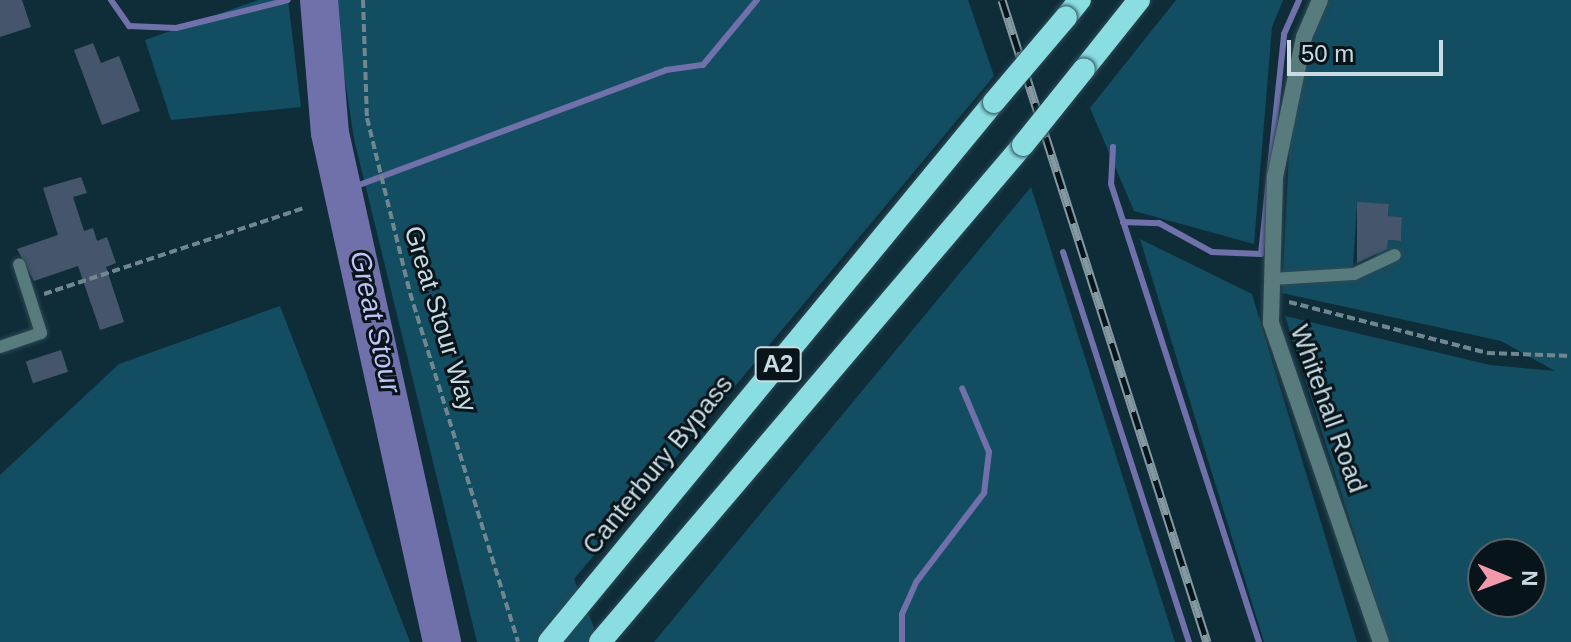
<!DOCTYPE html>
<style>
body{margin:0}
#map{position:relative;width:1571px;height:642px;overflow:hidden;background:#0f2d39;font-family:Helvetica,sans-serif}
div>[style]{position:absolute}
[style*='--x']{left:calc(var(--x)*1px);top:calc(var(--y)*1px);width:calc(var(--w)*1px);rotate:calc(var(--a)*1deg)}
.green>*{inset:0;background:#134d61}
.stream>*{height:6px;margin:-3px;padding:0 3px;transform-origin:3px;border-radius:3px;background:#7071ab}
.river>*{height:38px;margin:-19px;padding:0 19px;transform-origin:19px;border-radius:19px;background:#7071ab}
.building>*{inset:0;background:#45566c;transform-origin:0 0}
.path>*{height:4px;margin-top:-2px;transform-origin:0;background:repeating-linear-gradient(90deg,#708790 0 8px,transparent 0 12px)}
.roads{filter:drop-shadow(0 0 2px #2d4954) drop-shadow(0 0 2px #2d4954)}
.service>*{height:12px;margin:-6px;padding:0 6px;transform-origin:6px;border-radius:6px;background:#587b7d}
.minor>*{height:16px;margin:-8px;padding:0 8px;transform-origin:8px;border-radius:8px;background:#587b7d}
.trunk>*{height:22px;margin:-11px;padding:0 11px;transform-origin:11px;border-radius:11px;background:#8adee2}
.rail>*{height:9px;margin-top:-4.5px;transform-origin:0;background:repeating-linear-gradient(90deg,#071419 0 18px,#8499a2 0 36px);box-sizing:border-box;border-block:2px solid #8499a2}
.bridges{filter:drop-shadow(0 0 2px #2d4954) drop-shadow(0 0 2px #2d4954)}
.trunk-bridge>*{height:22px;margin:-11px;padding:0 11px;transform-origin:11px;border-radius:11px;background:#8adee2}
span{translate:-50% -50%;white-space:nowrap;text-align:center;line-height:1.15;-webkit-text-stroke:6px #071419;paint-order:stroke}
.shield-label span{padding:2px 6px;background:#071419;border:2px solid;border-radius:6px;-webkit-text-stroke-width:0}
.shield-label{font-size:24px;color:#cadae2;font-weight:700}
.street-label{font-size:26px;color:#cadae2}
.water-label{font-size:28px;color:#c1c3f6;font-style:italic}
.north{position:absolute;left:1467px;top:538px;width:80px;height:80px;box-sizing:border-box;background:#071419;border:2px solid #556369;border-radius:50%;rotate:91deg;font-size:22px;font-weight:700;line-height:32px;text-align:center;color:#cadae2}
.north::after{content:'';display:block;margin:auto;width:28px;height:36px;background:#f29aac;clip-path:polygon(50% 0,100% 100%,50% 72%,0 100%)}
.scale{position:absolute;left:1287px;top:40px;width:156px;height:36px;box-sizing:border-box;border:4px solid #cadae2;border-top:0;padding-left:10px;font-size:24px;line-height:28px;white-space:nowrap;color:#cadae2;-webkit-text-stroke:6px #071419;paint-order:stroke}
</style>
<div id="map">
<div class="green">
<div style="clip-path:polygon(258px 0,288px 0,301px 107px,171px 120px,145px 40px)"></div>
<div style="clip-path:polygon(333px 0,968px 0,994px 76px,574px 579px,600px 642px,477px 642px,354px 139px)"></div>
<div style="clip-path:polygon(1176px 0,1283px 0,1272px 27px,1254px 244px,1134px 211px,1090px 108px)"></div>
<div style="clip-path:polygon(evenodd,1329px 0,1571px 0,1571px 642px,1389px 642px,1285px 316px,1490px 365px,1555px 371px,1501px 341px,1282px 293px,1290px 133px,1311px 41px,1329px 0,1357px 203px,1389px 204px,1388px 216px,1402px 217px,1401px 241px,1388px 240px,1366px 268px,1353px 267px,1357px 203px,1329px 0,1483px 554px,1531px 554px,1531px 602px,1483px 602px,1483px 554px)"></div>
<div style="clip-path:polygon(1031px 187px,1175px 642px,654px 642px)"></div>
<div style="clip-path:polygon(1140px 239px,1252px 294px,1357px 642px,1264px 642px)"></div>
<div style="clip-path:polygon(280px 306px,410px 642px,0 642px,0 475px,119px 364px)"></div>
</div>
<div class="stream">
<div style="--x:111;--y:0;--w:32;--a:55"></div>
<div style="--x:129;--y:26;--w:47;--a:2.4"></div>
<div style="--x:176;--y:28;--w:115;--a:-14"></div>
<div style="--x:1113;--y:147;--w:37;--a:93"></div>
<div style="--x:1111;--y:184;--w:40;--a:72"></div>
<div style="--x:343;--y:191;--w:345;--a:-20.5"></div>
<div style="--x:666;--y:70;--w:37;--a:-8"></div>
<div style="--x:703;--y:65;--w:85;--a:-50.3"></div>
<div style="--x:1063;--y:252;--w:410;--a:72.1"></div>
<div style="--x:902;--y:642;--w:28;--a:-90"></div>
<div style="--x:902;--y:614;--w:36;--a:-66"></div>
<div style="--x:917;--y:581;--w:111;--a:-52.7"></div>
<div style="--x:984;--y:493;--w:41;--a:-83"></div>
<div style="--x:989;--y:452;--w:69;--a:-112.9"></div>
<div style="--x:1259;--y:642;--w:441;--a:-107.9"></div>
<div style="--x:1123;--y:222;--w:36;--a:2"></div>
<div style="--x:1159;--y:223;--w:60;--a:28.7"></div>
<div style="--x:1212;--y:252;--w:49;--a:2.3"></div>
<div style="--x:1261;--y:254;--w:221;--a:-84"></div>
<div style="--x:1284;--y:34;--w:37;--a:-66"></div>
</div>
<div class="river">
<div style="--x:319;--y:0;--w:133;--a:85.3"></div>
<div style="--x:330;--y:133;--w:521;--a:77.59"></div>
</div>
<div class="building">
<div style="clip-path:polygon(0 0,22px 0,31px 27px,0 37px)"></div>
<div style="clip-path:polygon(93px 43px,101px 63px,119px 56px,140px 111px,102px 125px,74px 50px)"></div>
<div style="clip-path:polygon(81px 177px,87px 193px,73px 197px,84px 231px,93px 228px,97px 241px,107px 237px,116px 263px,106px 267px,124px 322px,100px 330px,78px 266px,34px 281px,17px 249px,58px 235px,43px 188px)"></div>
<div style="clip-path:polygon(1357px 202px,1389px 204px,1388px 216px,1402px 217px,1401px 241px,1388px 240px,1387px 249px,1357px 263px)"></div>
<div style="left:61px;top:350px;width:23px;height:37px;rotate:72deg"></div>
</div>
<div class="path">
<div style="--x:363;--y:0;--w:118;--a:88.1"></div>
<div style="--x:367;--y:118;--w:180;--a:76.2"></div>
<div style="--x:410;--y:293;--w:365;--a:72.8"></div>
<div style="--x:44;--y:294;--w:274;--a:-18.3"></div>
<div style="--x:1289;--y:302;--w:204;--a:14.4"></div>
<div style="--x:1487;--y:353;--w:84;--a:2"></div>
</div>
<div class="roads">
<div class="service">
<div style="--x:1272;--y:279;--w:82;--a:-3.5"></div>
<div style="--x:1354;--y:274;--w:45;--a:-24.9"></div>
<div style="--x:0;--y:347;--w:43;--a:-18.9"></div>
<div style="--x:41;--y:333;--w:72;--a:-107.7"></div>
</div>
<div class="minor">
<div style="--x:1320;--y:0;--w:40;--a:113.4"></div>
<div style="--x:1304;--y:37;--w:143;--a:101.7"></div>
<div style="--x:1275;--y:177;--w:146;--a:91.6"></div>
<div style="--x:1271;--y:323;--w:337;--a:71"></div>
</div>
<div class="trunk">
<div style="--x:1066;--y:17;--w:22;--a:-51"></div>
<div style="--x:1084;--y:69;--w:88;--a:-51.4"></div>
<div style="--x:549;--y:642;--w:700;--a:-50.51"></div>
<div style="--x:600;--y:642;--w:653;--a:-49.6"></div>
</div>
</div>
<div class="rail">
<div style="--x:1002;--y:0;--w:674;--a:72.29"></div>
</div>
<div class="bridges">
<div class="trunk-bridge">
<div style="--x:994;--y:102;--w:111;--a:-49.7"></div>
<div style="--x:1023;--y:145;--w:97;--a:-51.2"></div>
</div>
</div>
<div class="shield-label">
<span style="left:778px;top:364px">A2</span>
</div>
<div class="street-label">
<span style="left:440px;top:319px;rotate:73deg">Great Stour Way</span>
<span style="left:1328px;top:409px;rotate:70deg">Whitehall Road</span>
<span style="left:658px;top:465px;rotate:-51deg">Canterbury Bypass</span>
</div>
<div class="water-label">
<span style="left:375px;top:322px;rotate:77deg">Great Stour</span>
</div>
<div class="north">N</div>
<div class="scale">50 m</div>
</div>
